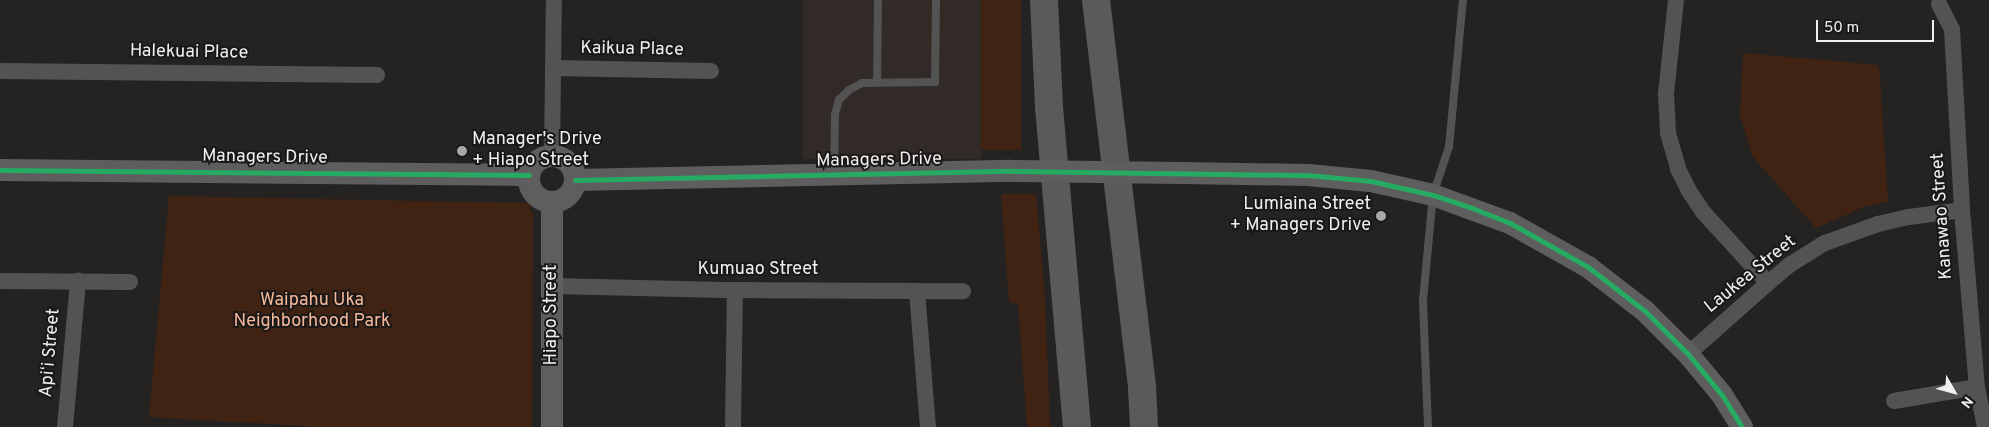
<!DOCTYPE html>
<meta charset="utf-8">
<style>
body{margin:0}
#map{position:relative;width:1989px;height:427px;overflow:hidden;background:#242322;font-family:Overpass,sans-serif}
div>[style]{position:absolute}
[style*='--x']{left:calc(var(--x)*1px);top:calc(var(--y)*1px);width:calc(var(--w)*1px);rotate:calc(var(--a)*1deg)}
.built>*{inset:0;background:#312a26;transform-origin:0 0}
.green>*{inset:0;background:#412313;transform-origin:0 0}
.lane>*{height:8px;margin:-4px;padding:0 4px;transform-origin:4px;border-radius:4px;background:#545353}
.street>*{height:16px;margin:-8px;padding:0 8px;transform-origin:8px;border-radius:8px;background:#545353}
.secondary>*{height:22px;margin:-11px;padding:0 11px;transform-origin:11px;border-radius:11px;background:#5f5e5e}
.secondary>.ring{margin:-11px;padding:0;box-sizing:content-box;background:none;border:22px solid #5f5e5e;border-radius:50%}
.highway>*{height:28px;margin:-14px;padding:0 14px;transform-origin:14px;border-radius:14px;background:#5a5a59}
.secondary-bridge>*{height:22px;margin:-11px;padding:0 11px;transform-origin:11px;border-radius:11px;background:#5f5e5e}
.cycleway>*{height:5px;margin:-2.5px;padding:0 2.5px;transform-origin:2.5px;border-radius:2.5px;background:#26ab63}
.dots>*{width:14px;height:14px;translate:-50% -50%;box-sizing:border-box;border:2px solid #1b1918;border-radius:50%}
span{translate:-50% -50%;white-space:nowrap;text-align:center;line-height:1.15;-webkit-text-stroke:4px #1b1918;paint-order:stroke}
.street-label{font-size:18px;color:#f2f0ef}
.poi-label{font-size:18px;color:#f2f0ef}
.left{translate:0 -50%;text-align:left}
.right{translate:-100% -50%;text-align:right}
.park-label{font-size:18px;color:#f5b79a}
.north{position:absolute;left:1929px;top:367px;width:50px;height:50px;-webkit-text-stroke:4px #1b1918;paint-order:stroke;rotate:128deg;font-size:14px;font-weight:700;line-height:20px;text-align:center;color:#f2f0ef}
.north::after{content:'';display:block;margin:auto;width:18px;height:22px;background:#f2f0ef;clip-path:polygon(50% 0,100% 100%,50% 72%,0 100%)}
.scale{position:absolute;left:1816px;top:20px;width:118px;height:22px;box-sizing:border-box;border:2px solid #f2f0ef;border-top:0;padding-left:6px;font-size:15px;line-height:18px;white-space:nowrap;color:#f2f0ef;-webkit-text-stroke:4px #1b1918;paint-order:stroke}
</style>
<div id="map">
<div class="built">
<div style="left:803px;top:0;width:178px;height:159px"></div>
</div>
<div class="green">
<div style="left:981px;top:0;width:40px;height:150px"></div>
<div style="clip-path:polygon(1743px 53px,1879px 65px,1888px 202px,1866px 206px,1816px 228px,1753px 157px,1740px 116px)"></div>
<div style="clip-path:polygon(1001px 194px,1036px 194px,1045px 297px,1050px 427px,1027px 427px,1018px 303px,1009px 303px)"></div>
<div style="clip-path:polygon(169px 196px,528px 203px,533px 214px,532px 427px,321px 427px,149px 417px)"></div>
</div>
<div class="lane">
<div style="--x:877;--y:82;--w:82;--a:-89.3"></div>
<div style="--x:834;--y:174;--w:60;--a:-89"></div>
<div style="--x:835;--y:114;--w:15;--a:-74"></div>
<div style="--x:839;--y:100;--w:14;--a:-45"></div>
<div style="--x:849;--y:90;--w:15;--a:-28"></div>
<div style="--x:862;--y:83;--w:73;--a:-0.8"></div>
<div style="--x:935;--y:82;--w:82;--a:-89.3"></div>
<div style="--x:1428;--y:427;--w:127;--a:-92.3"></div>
<div style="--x:1423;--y:300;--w:105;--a:-84.6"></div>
<div style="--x:1433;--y:195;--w:51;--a:-71.6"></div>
<div style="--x:1449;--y:147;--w:148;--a:-84.6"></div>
</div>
<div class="street">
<div style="--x:1676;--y:0;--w:95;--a:96.1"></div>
<div style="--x:1666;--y:94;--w:39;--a:87"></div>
<div style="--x:1668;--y:133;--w:37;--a:74"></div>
<div style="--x:1678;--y:169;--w:25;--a:63"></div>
<div style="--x:1689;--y:191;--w:25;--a:56"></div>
<div style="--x:1703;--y:212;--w:96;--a:47.5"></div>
<div style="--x:1939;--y:4;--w:28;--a:63"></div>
<div style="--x:1952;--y:29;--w:181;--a:86.8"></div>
<div style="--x:1962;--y:210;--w:178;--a:85.2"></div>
<div style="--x:1977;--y:387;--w:41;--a:78.7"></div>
<div style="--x:553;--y:68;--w:158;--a:1.1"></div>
<div style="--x:0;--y:71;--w:377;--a:0.6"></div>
<div style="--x:552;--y:155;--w:155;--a:-89.3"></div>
<div style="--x:0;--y:281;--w:130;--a:0.4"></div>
<div style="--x:552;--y:286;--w:183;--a:1.3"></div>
<div style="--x:735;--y:290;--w:228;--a:0.3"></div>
<div style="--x:917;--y:291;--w:136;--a:85.4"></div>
<div style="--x:1688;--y:354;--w:107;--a:-41.6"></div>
<div style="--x:1768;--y:283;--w:30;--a:-40"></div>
<div style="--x:1791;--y:264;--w:40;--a:-32"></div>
<div style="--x:1825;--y:243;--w:56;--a:-19.7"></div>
<div style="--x:1878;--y:224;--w:32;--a:-13"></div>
<div style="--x:1909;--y:217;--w:53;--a:-7.5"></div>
<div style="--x:1894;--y:401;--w:84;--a:-9.6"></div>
<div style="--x:65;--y:427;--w:147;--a:-84.9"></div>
<div style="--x:733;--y:427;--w:137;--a:-89.2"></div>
</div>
<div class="secondary">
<div class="ring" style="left:529px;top:156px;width:24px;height:24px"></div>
<div style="--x:0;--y:170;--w:529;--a:0.54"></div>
<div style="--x:1183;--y:173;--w:125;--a:0.9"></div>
<div style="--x:1308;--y:175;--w:63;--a:5.4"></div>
<div style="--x:1371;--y:181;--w:64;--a:12.7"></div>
<div style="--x:1433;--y:195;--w:82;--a:20"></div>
<div style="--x:1510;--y:223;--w:90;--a:29.4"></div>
<div style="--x:1588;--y:267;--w:72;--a:37.7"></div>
<div style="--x:1645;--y:311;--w:61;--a:45"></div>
<div style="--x:1688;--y:354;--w:53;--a:50.3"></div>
<div style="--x:1722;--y:395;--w:38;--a:58"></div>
<div style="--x:575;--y:180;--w:436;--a:-1.2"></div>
<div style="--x:552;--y:427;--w:225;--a:-90"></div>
</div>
<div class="highway">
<div style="--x:1044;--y:0;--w:107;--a:87.3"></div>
<div style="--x:1049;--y:107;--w:321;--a:85"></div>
<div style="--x:1096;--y:0;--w:391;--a:83.2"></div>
<div style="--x:1142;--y:388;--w:39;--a:87"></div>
</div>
<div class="secondary-bridge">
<div style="--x:1011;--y:171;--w:172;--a:0.7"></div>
</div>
<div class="cycleway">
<div style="--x:0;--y:170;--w:529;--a:0.54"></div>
<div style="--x:575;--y:180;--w:436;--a:-1.2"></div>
<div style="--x:1011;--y:171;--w:297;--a:0.8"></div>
<div style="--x:1308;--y:175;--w:63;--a:5.4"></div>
<div style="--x:1371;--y:181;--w:64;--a:12.7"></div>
<div style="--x:1433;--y:195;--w:41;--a:18.4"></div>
<div style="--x:1472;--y:208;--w:41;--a:21.5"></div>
<div style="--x:1510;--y:223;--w:90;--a:29.4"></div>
<div style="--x:1588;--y:267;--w:72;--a:37.7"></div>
<div style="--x:1645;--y:311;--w:61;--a:45"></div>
<div style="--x:1688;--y:354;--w:53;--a:50.3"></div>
<div style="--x:1722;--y:395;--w:38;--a:58"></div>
</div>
<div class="dots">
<div style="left:462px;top:151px;background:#aaa8a7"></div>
<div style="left:1381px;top:216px;background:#aaa8a7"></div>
</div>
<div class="street-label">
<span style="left:632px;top:50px;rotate:1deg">Kaikua Place</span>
<span style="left:189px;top:53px;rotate:1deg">Halekuai Place</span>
<span style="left:265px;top:158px;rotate:1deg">Managers Drive</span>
<span style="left:879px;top:161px;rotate:-1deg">Managers Drive</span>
<span style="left:1943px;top:216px;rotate:-94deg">Kanawao Street</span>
<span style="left:758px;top:270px">Kumuao Street</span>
<span style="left:1751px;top:275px;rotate:-39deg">Laukea Street</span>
<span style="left:552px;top:315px;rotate:-90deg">Hiapo Street</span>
<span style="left:51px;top:353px;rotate:-85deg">Apiʻi Street</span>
</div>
<div class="poi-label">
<span class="left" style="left:472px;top:151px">Manager's Drive<br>+ Hiapo Street</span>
<span class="right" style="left:1371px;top:216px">Lumiaina Street<br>+ Managers Drive</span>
</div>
<div class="park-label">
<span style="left:312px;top:312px">Waipahu Uka<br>Neighborhood Park</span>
</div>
<div class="north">N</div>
<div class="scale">50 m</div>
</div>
